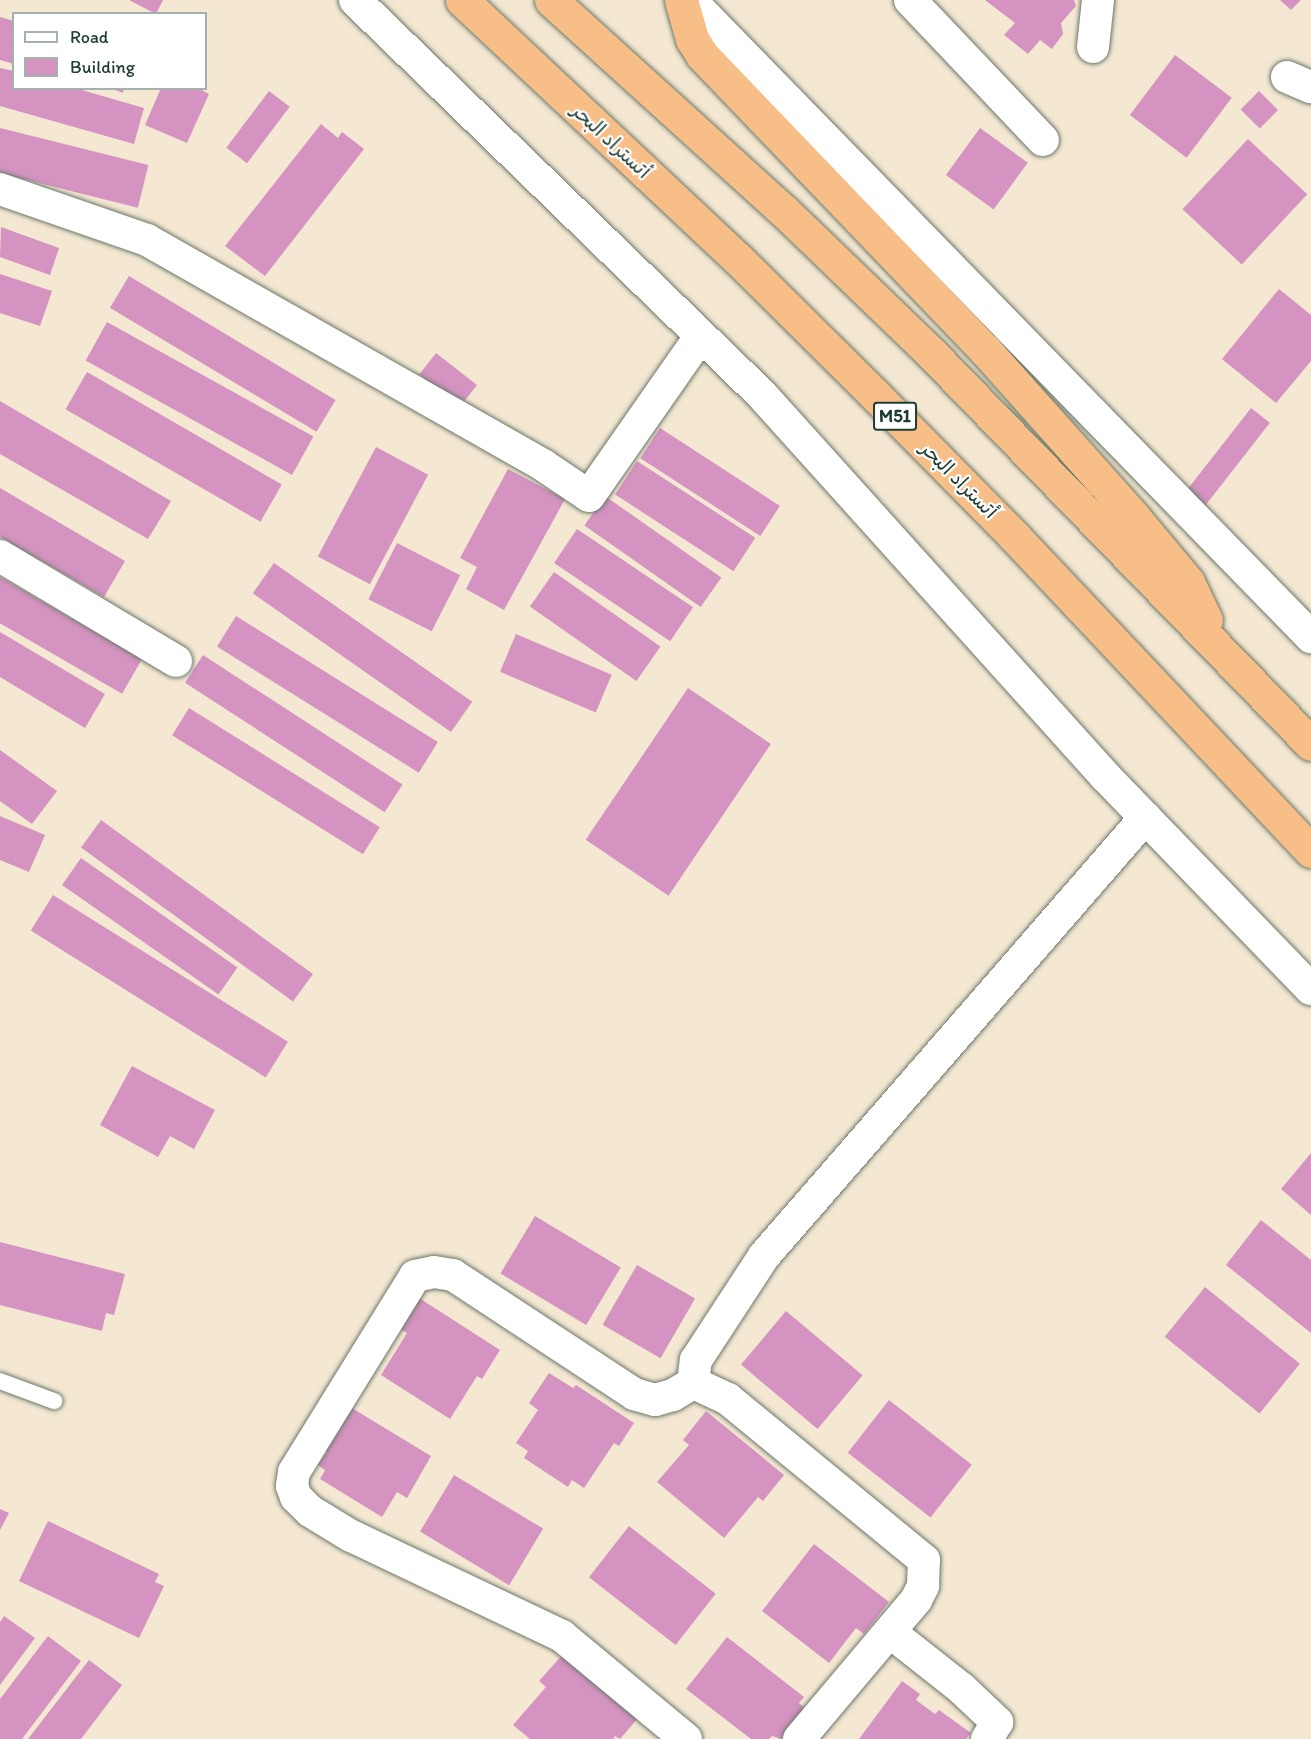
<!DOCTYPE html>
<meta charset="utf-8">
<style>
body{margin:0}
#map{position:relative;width:1311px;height:1739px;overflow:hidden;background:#f5e8d2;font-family:Itim,"Playpen Sans Arabic",sans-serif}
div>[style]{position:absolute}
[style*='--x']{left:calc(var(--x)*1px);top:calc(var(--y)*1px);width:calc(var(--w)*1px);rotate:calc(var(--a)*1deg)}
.building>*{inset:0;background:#d493c0;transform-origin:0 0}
.roads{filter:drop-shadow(0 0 2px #6a796b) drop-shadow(0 0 2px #6a796b)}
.service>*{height:16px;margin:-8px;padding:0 8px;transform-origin:8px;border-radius:8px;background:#fff}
.minor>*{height:32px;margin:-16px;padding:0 16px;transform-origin:16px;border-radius:16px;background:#fff}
.motorway>*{height:33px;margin:-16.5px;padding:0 16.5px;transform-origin:16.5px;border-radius:16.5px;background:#f7be87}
span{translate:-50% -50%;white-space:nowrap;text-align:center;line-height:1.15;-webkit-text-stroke:4.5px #fff;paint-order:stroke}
.shield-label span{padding:2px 4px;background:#fff;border:2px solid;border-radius:4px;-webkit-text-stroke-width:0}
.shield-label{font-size:18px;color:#1f3d34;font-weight:700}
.street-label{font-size:20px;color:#1f3d34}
.legend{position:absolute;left:12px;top:12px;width:195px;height:78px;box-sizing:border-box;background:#fff;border:2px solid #a5b1ae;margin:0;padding:8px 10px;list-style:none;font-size:18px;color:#1f3d34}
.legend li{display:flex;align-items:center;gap:12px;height:30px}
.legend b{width:30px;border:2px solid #a5b1ae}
</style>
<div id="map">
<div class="building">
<div style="clip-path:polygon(129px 0,163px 0,156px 14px)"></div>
<div style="clip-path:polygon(985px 0,1074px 0,1076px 6px,1061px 23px,1063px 34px,1052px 49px,1040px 40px,1028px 54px,1004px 35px,1015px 23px)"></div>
<div style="clip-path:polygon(1280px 0,1301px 0,1291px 10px)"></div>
<div style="clip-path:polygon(0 17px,14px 21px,14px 64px,0 60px)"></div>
<div style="left:1175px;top:55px;width:71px;height:75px;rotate:37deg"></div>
<div style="clip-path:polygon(0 68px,14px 71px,14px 88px,75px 88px,144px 108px,134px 144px,0 106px)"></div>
<div style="clip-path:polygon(110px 88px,124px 88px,123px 93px)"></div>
<div style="clip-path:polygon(161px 88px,198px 88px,209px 94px,187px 143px,145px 125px)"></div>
<div style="left:269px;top:91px;width:26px;height:71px;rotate:37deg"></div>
<div style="left:1259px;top:91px;width:27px;height:26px;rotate:45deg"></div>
<div style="clip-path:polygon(321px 124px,338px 138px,342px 132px,364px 149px,265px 276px,225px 246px)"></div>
<div style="left:0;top:128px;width:153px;height:44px;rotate:14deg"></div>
<div style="left:980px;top:128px;width:59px;height:58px;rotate:36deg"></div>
<div style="left:1248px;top:139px;width:81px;height:96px;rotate:43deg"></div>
<div style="clip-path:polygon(1px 227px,59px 248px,50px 275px,0 257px)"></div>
<div style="clip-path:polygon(0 274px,52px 291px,40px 326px,0 313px)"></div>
<div style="left:129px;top:276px;width:241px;height:37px;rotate:31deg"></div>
<div style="clip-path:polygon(1279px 289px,1311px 315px,1311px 361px,1276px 403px,1222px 359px)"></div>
<div style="left:107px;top:322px;width:236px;height:44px;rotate:29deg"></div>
<div style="left:436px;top:353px;width:52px;height:27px;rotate:38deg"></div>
<div style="left:87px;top:372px;width:225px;height:43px;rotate:30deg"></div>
<div style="clip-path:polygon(0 401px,171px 501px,148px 539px,0 454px)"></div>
<div style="left:1251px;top:408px;width:24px;height:110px;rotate:38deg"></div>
<div style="left:660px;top:428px;width:143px;height:36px;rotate:33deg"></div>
<div style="left:376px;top:447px;width:59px;height:124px;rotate:28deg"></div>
<div style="left:637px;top:461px;width:141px;height:40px;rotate:33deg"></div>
<div style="clip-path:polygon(508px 469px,565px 499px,504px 610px,466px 589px,477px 567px,460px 558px)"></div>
<div style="clip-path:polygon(0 488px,125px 561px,104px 597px,0 537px)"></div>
<div style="left:605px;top:496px;width:142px;height:36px;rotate:35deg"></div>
<div style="left:577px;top:529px;width:140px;height:41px;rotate:34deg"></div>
<div style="left:397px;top:543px;width:71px;height:63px;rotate:27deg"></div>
<div style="left:274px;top:563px;width:242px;height:37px;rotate:35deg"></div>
<div style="left:554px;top:572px;width:130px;height:42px;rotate:35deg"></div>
<div style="left:0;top:577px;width:164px;height:40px;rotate:30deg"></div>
<div style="left:236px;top:616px;width:238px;height:36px;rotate:32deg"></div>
<div style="clip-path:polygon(0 632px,105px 694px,85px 728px,0 677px)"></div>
<div style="left:516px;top:634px;width:104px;height:41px;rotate:23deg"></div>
<div style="left:203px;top:655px;width:238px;height:33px;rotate:33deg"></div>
<div style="left:688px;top:688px;width:100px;height:183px;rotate:34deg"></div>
<div style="left:189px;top:708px;width:225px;height:32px;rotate:32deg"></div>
<div style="clip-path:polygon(0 750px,57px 791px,32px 824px,0 801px)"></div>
<div style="clip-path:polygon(0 816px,45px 835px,29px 872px,0 860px)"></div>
<div style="left:101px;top:820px;width:262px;height:34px;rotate:36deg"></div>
<div style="left:81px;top:858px;width:191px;height:33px;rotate:35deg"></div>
<div style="left:53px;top:895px;width:277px;height:42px;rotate:32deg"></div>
<div style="clip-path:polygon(132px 1066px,215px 1110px,194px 1149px,170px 1136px,158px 1157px,100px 1125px)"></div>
<div style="clip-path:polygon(1311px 1153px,1311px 1215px,1281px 1189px)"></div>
<div style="left:535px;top:1216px;width:100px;height:67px;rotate:31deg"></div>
<div style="clip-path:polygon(1261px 1220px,1311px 1260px,1311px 1333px,1226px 1265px)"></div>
<div style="clip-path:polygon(0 1242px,125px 1274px,114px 1315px,106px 1313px,102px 1331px,0 1305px)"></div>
<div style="left:637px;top:1265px;width:67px;height:69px;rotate:30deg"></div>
<div style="left:1205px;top:1287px;width:122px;height:64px;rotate:39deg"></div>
<div style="clip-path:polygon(416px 1296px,500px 1350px,482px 1379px,477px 1376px,450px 1419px,381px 1375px,407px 1333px,397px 1327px)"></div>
<div style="left:786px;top:1311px;width:100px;height:70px;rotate:40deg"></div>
<div style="clip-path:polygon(549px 1373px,573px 1388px,576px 1385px,634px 1423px,619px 1446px,614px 1443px,584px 1488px,572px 1480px,568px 1487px,524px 1458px,528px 1451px,516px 1443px,538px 1410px,529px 1403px)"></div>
<div style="left:889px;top:1400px;width:105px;height:67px;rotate:38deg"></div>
<div style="clip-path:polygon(342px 1402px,431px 1456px,407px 1498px,397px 1492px,382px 1517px,320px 1479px,325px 1470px,318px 1465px,327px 1452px,316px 1445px)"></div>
<div style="clip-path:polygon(706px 1411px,784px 1475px,763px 1501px,758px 1497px,724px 1538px,657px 1482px,689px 1445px,683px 1440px)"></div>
<div style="left:454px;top:1475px;width:104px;height:66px;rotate:31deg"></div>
<div style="clip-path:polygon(0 1509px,9px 1513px,0 1530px)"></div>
<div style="clip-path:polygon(48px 1521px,159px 1574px,155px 1582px,164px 1586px,139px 1638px,19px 1581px)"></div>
<div style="left:629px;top:1526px;width:110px;height:65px;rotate:38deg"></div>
<div style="clip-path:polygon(814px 1544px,889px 1602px,864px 1634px,856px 1628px,829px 1663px,762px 1611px)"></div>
<div style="clip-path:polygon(4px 1616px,35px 1638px,0 1685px,0 1622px)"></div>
<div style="clip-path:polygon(48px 1636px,81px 1661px,22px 1739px,0 1739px,0 1699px)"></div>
<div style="clip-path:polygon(727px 1637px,804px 1697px,799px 1703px,805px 1708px,781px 1739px,772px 1736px,769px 1739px,751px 1739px,686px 1689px)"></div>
<div style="clip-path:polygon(565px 1652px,639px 1717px,620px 1739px,615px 1736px,613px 1739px,530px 1739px,513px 1725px,546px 1687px,539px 1681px)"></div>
<div style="clip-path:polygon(89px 1660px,122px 1685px,81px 1739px,28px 1739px)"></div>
<div style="clip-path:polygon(902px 1681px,920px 1694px,916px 1700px,935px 1714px,939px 1710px,971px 1733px,966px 1739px,859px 1739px)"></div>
</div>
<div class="roads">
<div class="service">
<div style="--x:0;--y:1381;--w:58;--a:20.3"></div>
</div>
<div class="minor">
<div style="--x:355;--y:0;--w:567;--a:44.14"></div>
<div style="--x:762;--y:395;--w:514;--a:48"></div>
<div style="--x:1106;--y:777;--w:295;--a:46"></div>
<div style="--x:690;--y:0;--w:890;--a:45.73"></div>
<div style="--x:910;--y:0;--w:193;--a:46.5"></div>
<div style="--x:1093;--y:47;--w:47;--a:-83.9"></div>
<div style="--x:1287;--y:77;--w:26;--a:23"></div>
<div style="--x:0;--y:189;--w:156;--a:19.1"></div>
<div style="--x:147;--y:240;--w:455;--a:29.6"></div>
<div style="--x:543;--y:465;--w:55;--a:34"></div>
<div style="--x:589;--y:496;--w:194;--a:-55.1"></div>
<div style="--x:0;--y:556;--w:205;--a:30.8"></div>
<div style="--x:890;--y:1632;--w:90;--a:38.3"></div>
<div style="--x:961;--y:1688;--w:50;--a:43.4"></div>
<div style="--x:997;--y:1722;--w:20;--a:120"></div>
<div style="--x:686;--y:1739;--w:161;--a:-140.3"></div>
<div style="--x:562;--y:1636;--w:233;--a:-154.6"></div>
<div style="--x:351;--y:1536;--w:48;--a:-148.6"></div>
<div style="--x:310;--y:1511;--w:20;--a:-135"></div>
<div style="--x:296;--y:1497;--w:12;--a:-110"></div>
<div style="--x:292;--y:1486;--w:14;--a:-82"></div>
<div style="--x:294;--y:1472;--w:230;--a:-58.3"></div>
<div style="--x:415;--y:1276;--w:19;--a:-12"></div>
<div style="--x:434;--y:1272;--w:19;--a:9"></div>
<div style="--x:453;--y:1275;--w:217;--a:33.3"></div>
<div style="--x:634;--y:1394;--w:22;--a:16"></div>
<div style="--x:655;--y:1400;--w:19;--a:-16"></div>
<div style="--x:673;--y:1395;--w:23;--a:-31"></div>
<div style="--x:799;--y:1739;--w:182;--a:-49.9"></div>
<div style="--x:916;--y:1600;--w:16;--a:-63"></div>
<div style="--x:923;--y:1586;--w:26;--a:-88"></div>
<div style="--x:924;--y:1560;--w:254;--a:-140.6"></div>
<div style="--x:728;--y:1399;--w:38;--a:-155"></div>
<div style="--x:693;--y:1383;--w:23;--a:-83"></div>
<div style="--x:696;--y:1360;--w:124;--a:-56.8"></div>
<div style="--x:764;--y:1256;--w:581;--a:-48.98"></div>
</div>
<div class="motorway">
<div style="--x:462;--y:0;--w:378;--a:43.2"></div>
<div style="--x:738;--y:259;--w:194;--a:44.8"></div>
<div style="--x:876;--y:396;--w:197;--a:45.4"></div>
<div style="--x:1014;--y:536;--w:433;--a:46.7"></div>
<div style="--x:551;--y:0;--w:314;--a:42.2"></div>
<div style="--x:784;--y:211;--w:204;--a:44"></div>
<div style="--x:931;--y:353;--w:545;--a:45.82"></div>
<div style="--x:681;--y:0;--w:41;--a:74.2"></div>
<div style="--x:692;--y:39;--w:19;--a:58"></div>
<div style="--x:702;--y:55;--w:410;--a:46.2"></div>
<div style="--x:986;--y:351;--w:221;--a:48.3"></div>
<div style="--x:1133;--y:516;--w:86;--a:50.2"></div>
<div style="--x:1188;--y:582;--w:42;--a:64.7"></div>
</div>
</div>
<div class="shield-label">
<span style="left:895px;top:416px">M51</span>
</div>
<div class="street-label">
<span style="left:611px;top:141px;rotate:43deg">أتستراد البحر</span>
<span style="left:959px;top:480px;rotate:45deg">أتستراد البحر</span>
</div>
<ul class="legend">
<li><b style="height:8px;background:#fff"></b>Road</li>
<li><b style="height:16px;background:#d493c0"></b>Building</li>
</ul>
</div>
